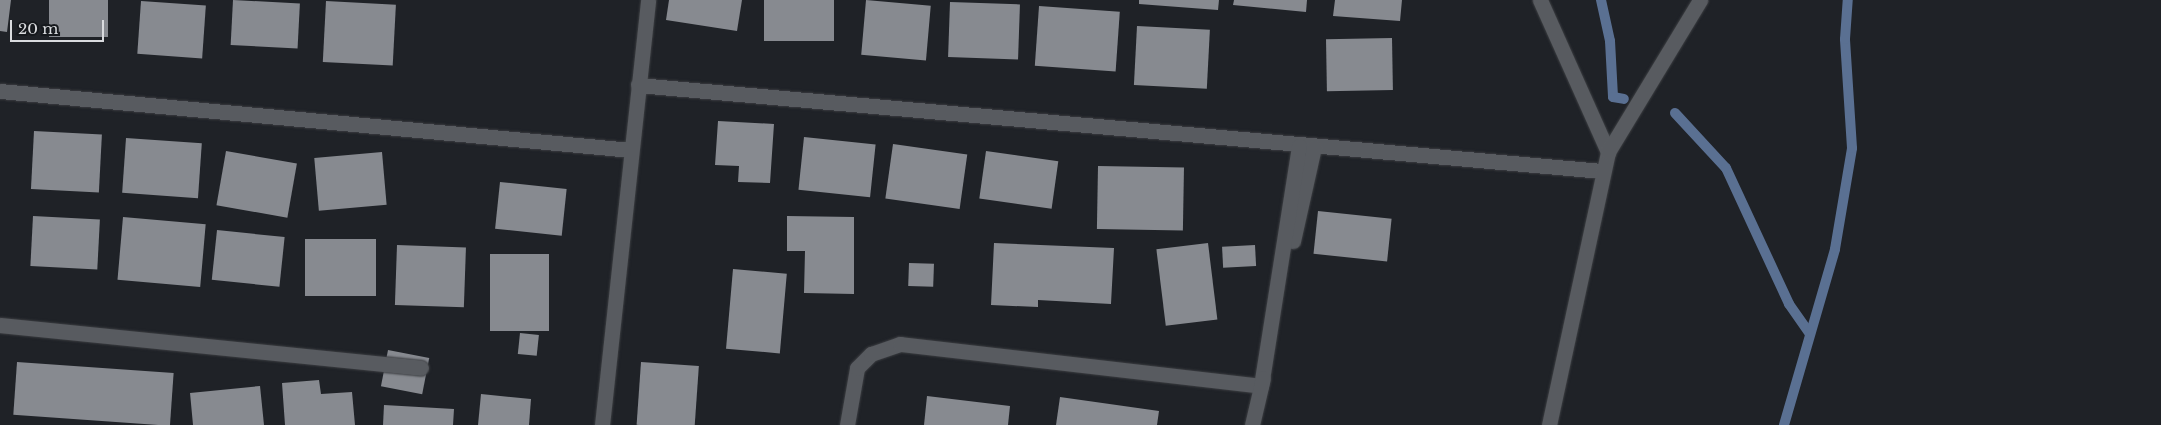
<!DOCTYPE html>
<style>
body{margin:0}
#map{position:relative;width:2161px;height:425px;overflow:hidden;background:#1f2227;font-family:"Libre Baskerville",serif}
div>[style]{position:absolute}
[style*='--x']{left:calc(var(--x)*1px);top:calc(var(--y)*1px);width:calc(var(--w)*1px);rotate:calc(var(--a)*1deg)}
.stream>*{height:10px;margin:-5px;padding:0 5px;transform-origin:5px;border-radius:5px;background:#5a7092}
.building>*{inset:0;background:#878a90;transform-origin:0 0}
.roads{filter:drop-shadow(0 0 1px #3b3d41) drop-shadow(0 0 1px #3b3d41)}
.minor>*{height:15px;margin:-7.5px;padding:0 7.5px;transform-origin:7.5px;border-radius:7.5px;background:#585b60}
span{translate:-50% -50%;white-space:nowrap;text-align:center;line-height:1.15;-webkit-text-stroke:5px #16191d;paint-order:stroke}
.scale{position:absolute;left:10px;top:20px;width:94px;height:22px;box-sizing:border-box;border:2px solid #dadcdf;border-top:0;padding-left:6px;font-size:15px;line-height:18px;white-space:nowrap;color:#dadcdf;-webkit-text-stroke:4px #16191d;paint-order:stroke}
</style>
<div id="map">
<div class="stream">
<div style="--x:1601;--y:0;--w:42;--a:77.6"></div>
<div style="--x:1610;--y:41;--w:56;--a:86.9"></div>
<div style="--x:1613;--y:97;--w:11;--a:10"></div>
<div style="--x:1675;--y:113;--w:75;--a:47.2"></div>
<div style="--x:1726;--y:168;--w:150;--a:65.1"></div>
<div style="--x:1789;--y:304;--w:35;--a:55"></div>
<div style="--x:1784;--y:425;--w:183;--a:-73.8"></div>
<div style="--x:1835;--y:249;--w:102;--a:-80.4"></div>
<div style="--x:1852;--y:148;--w:109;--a:-93.7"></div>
<div style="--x:1845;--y:39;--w:39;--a:-86"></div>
</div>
<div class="building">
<div style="clip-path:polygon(0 0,11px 0,7px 32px,0 31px)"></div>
<div style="left:49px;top:0;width:59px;height:37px"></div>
<div style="left:233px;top:0;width:67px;height:45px;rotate:3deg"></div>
<div style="clip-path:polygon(669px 0,742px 0,737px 31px,666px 20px)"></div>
<div style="left:764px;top:0;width:70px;height:41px"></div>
<div style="left:866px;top:0;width:65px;height:55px;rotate:5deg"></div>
<div style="clip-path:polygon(1139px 0,1219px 0,1218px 10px,1139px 4px)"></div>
<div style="clip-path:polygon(1234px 0,1307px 0,1306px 12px,1233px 5px)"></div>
<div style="clip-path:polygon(1335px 0,1402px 0,1400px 21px,1333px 16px)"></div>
<div style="left:141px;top:1px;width:65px;height:53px;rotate:4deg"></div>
<div style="left:326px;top:1px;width:70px;height:61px;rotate:3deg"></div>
<div style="left:950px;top:2px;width:70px;height:55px;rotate:2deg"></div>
<div style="left:1039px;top:6px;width:81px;height:60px;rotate:4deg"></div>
<div style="left:1137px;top:26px;width:73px;height:59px;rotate:3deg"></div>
<div style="left:1392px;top:38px;width:52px;height:66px;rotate:89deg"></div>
<div style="clip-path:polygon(718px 121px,774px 124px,770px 183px,738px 182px,739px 166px,715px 165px)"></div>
<div style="left:34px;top:131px;width:68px;height:58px;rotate:3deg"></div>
<div style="left:804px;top:137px;width:72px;height:53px;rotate:6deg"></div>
<div style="left:126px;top:138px;width:76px;height:55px;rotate:4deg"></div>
<div style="left:893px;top:144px;width:75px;height:55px;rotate:8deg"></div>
<div style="left:226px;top:151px;width:72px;height:55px;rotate:10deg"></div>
<div style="left:986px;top:151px;width:73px;height:48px;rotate:8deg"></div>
<div style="left:382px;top:152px;width:53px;height:68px;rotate:85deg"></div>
<div style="left:1098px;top:166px;width:86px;height:63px;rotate:1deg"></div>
<div style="left:500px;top:182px;width:67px;height:47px;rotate:6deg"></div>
<div style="left:1318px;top:211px;width:74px;height:43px;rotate:6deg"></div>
<div style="left:33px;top:216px;width:67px;height:50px;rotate:3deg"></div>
<div style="clip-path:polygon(787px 216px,854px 217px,854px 294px,804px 293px,805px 251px,787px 251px)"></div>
<div style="left:123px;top:217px;width:83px;height:63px;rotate:5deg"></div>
<div style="left:217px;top:230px;width:68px;height:50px;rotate:6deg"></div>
<div style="left:376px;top:239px;width:57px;height:71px;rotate:90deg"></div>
<div style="clip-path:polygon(994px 243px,1114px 248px,1111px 304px,1038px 300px,1038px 307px,991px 305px)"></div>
<div style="left:1208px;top:243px;width:77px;height:52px;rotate:83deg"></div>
<div style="left:397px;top:245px;width:69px;height:60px;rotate:2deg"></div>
<div style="left:1255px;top:245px;width:21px;height:33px;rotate:87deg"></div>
<div style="left:490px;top:254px;width:59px;height:77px"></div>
<div style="left:909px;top:263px;width:25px;height:23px;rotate:2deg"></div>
<div style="left:733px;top:269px;width:54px;height:80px;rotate:5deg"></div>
<div style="left:520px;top:333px;width:19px;height:21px;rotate:6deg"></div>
<div style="left:388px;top:350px;width:42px;height:37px;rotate:11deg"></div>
<div style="left:17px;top:362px;width:157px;height:53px;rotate:4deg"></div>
<div style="left:641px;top:362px;width:58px;height:63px;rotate:4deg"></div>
<div style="clip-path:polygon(319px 380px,321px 394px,352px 392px,355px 425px,285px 425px,282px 383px)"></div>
<div style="clip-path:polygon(260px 386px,264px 425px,193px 425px,190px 393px)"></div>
<div style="clip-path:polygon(481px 394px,531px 399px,529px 425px,478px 425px)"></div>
<div style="clip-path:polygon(927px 396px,1010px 406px,1008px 425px,924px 425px)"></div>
<div style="clip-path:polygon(1060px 397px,1159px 411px,1157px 425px,1056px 425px)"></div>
<div style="clip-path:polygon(384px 405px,454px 409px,453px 425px,383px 425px)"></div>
</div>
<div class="roads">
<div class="minor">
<div style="--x:1540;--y:0;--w:167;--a:65.9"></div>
<div style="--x:638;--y:85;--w:968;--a:5.1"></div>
<div style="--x:0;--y:91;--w:634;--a:5.34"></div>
<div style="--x:1293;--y:241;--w:96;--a:-77.4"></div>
<div style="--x:0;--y:325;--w:423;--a:5.8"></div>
<div style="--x:602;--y:425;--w:427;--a:-83.8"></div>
<div style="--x:847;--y:425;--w:58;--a:-80"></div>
<div style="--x:857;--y:368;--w:20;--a:-45"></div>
<div style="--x:871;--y:354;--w:31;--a:-19"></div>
<div style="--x:900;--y:344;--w:363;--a:6.6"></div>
<div style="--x:1261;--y:386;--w:243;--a:-81"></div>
<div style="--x:1252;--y:425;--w:48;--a:-76.8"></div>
<div style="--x:1549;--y:425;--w:279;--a:-77.8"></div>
<div style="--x:1608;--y:152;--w:178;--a:-58.8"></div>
</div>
</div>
<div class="scale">20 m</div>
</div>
